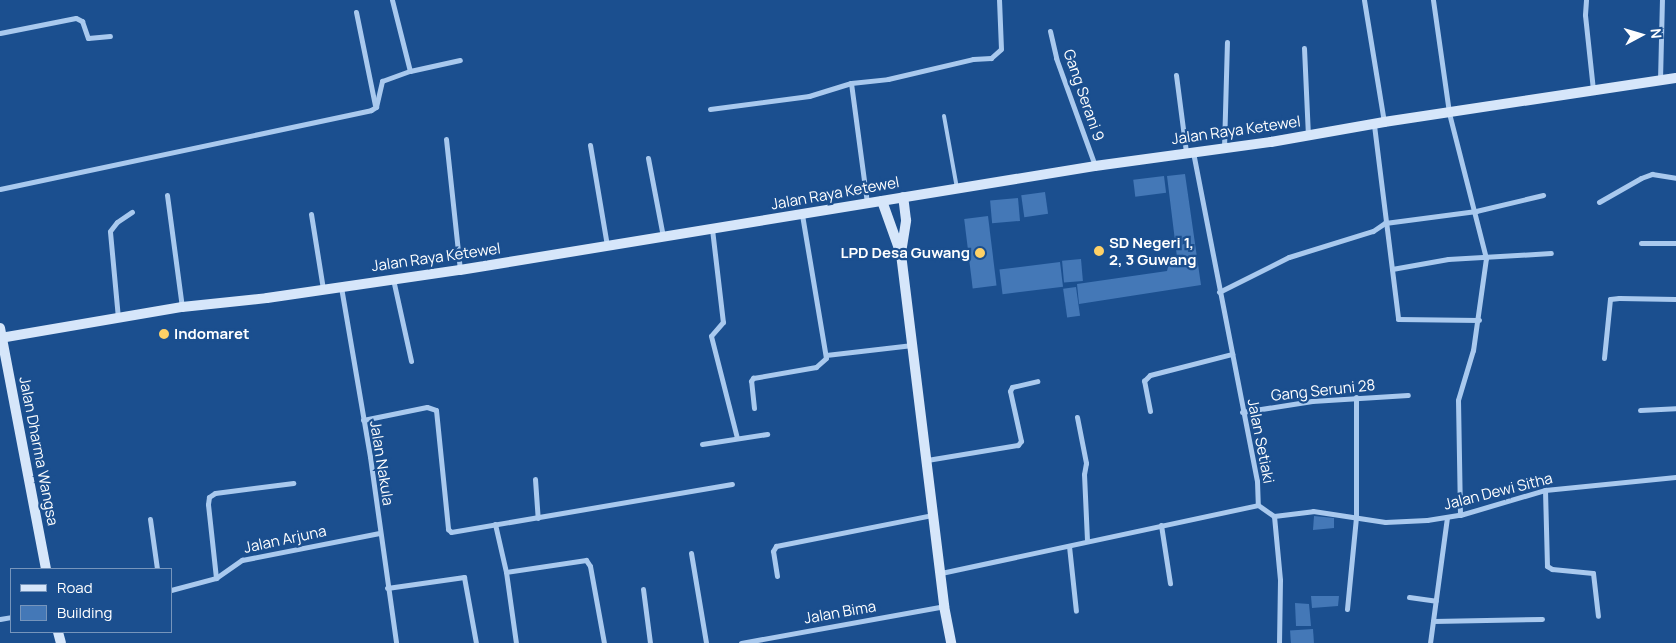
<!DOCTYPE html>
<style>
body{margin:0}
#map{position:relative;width:1676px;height:643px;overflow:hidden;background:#1b4f8f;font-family:Manrope,sans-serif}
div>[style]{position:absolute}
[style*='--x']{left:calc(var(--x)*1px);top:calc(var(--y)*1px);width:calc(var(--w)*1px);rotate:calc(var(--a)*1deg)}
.building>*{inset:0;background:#4478b7;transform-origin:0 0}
.lane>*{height:4px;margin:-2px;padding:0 2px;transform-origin:2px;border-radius:2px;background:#a9c9ee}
.street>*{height:5px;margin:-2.5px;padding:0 2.5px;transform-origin:2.5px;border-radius:2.5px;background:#a9c9ee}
.secondary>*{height:10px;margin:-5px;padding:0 5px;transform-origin:5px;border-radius:5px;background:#d6e6fa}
.dots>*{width:14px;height:14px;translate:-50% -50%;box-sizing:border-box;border:2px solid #1b4f8f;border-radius:50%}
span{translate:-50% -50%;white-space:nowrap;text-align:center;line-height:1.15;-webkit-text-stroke:4.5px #1b4f8f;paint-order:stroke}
.street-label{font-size:15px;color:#fff}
.poi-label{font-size:15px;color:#fff;font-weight:700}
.left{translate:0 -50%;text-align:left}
.right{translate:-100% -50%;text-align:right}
.legend{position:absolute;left:10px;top:568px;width:162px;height:65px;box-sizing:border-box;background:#1b4f8f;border:1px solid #7695bc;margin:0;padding:6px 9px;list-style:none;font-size:15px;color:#fff}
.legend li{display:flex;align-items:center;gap:10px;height:25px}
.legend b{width:25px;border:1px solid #7695bc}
.north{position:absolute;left:1616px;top:10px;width:50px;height:50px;-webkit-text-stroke:4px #1b4f8f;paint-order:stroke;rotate:84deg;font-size:14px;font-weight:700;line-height:20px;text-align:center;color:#fff}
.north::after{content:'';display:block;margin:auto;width:18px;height:22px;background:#fff;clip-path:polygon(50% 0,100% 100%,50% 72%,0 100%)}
</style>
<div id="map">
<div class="building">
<div style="clip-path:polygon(1185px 174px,1201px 285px,1079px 304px,1077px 284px,1167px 271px,1169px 263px,1177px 257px,1167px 176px)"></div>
<div style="left:1164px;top:176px;width:17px;height:31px;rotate:83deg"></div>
<div style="left:1045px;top:192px;width:22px;height:24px;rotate:82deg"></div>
<div style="left:1018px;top:198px;width:23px;height:28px;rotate:85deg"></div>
<div style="left:988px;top:216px;width:70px;height:24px;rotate:83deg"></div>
<div style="left:1081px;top:259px;width:22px;height:19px;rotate:85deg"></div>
<div style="left:1060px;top:262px;width:25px;height:61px;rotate:83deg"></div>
<div style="left:1076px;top:287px;width:29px;height:13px;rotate:82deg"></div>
<div style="clip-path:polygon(1314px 516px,1334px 518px,1334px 528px,1313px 530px)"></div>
<div style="clip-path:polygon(1311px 596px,1339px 596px,1338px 606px,1312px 608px)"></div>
<div style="clip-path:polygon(1295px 603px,1309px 604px,1311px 626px,1296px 626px)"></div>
<div style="left:1313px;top:629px;width:14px;height:23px;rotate:86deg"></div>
</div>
<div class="lane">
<div style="--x:944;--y:116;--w:73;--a:79.8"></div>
</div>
<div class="street">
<div style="--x:392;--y:0;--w:73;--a:75.8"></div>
<div style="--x:1364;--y:0;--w:124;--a:80.7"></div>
<div style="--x:1433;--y:0;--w:114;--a:81.9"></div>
<div style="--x:1449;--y:113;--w:150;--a:75.7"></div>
<div style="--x:1486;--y:258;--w:93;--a:98"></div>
<div style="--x:1473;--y:350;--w:52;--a:106.7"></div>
<div style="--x:1458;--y:400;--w:115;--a:89"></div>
<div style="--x:1586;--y:0;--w:15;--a:94"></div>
<div style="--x:1585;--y:15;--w:75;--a:83.9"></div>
<div style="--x:356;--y:12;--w:95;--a:78.5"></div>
<div style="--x:1050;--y:31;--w:28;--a:77"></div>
<div style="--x:1056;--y:58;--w:115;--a:70.1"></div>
<div style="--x:0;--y:33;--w:77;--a:-11.2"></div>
<div style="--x:76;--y:18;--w:7;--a:27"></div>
<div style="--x:82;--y:21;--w:18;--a:71"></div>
<div style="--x:88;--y:38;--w:22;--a:-5"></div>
<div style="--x:1304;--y:48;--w:87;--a:87.4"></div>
<div style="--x:1176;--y:75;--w:78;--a:82.6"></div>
<div style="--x:1660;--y:80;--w:80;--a:-88.6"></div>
<div style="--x:851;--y:83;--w:121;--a:82.4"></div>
<div style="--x:710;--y:109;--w:100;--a:-7.5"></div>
<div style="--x:809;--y:96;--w:44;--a:-17.2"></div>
<div style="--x:851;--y:83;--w:37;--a:-6"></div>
<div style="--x:888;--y:79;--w:87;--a:-13.2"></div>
<div style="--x:973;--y:59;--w:18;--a:-3"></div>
<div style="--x:991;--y:58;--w:13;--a:-42"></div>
<div style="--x:1001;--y:49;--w:49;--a:-92.3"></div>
<div style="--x:1374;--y:125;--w:195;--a:82.9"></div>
<div style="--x:1398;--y:319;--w:81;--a:0.7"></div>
<div style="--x:446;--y:139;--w:132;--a:83.9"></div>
<div style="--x:590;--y:145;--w:101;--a:80.4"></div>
<div style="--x:1224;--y:148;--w:106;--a:-88.4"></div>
<div style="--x:1193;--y:152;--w:335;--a:79"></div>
<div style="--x:1257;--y:481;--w:24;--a:88"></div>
<div style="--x:648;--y:158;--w:80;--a:79.2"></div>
<div style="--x:0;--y:189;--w:379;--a:-12"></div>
<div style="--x:371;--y:110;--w:6;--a:-31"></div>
<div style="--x:376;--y:107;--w:27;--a:-77"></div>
<div style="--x:382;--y:81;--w:30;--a:-20"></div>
<div style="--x:410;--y:71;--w:51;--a:-12.4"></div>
<div style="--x:167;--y:195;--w:113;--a:82.4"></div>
<div style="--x:1599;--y:202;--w:48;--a:-29.7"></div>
<div style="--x:1641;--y:178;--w:12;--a:-20"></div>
<div style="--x:1652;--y:174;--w:24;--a:9"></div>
<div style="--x:311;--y:214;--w:76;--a:80.9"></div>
<div style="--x:712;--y:229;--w:94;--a:83.3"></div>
<div style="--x:723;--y:322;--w:18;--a:131"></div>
<div style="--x:711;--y:336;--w:105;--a:75.7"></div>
<div style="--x:1641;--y:243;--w:35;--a:0"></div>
<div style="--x:1392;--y:269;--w:57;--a:-10.1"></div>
<div style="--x:1448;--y:259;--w:103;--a:-3.3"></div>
<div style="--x:393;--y:279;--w:84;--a:77.6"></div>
<div style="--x:341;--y:287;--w:172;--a:80.3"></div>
<div style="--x:370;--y:457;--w:188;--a:82"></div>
<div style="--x:1219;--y:292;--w:78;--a:-26.6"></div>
<div style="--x:1289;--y:257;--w:88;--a:-17.2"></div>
<div style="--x:1373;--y:231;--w:14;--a:-34"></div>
<div style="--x:1385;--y:223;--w:92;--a:-7.5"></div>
<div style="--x:1476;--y:211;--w:69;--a:-13.4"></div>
<div style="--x:118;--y:318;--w:87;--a:-95.3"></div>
<div style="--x:110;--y:231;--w:11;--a:-52"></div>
<div style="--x:117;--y:222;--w:18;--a:-34"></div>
<div style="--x:826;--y:355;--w:87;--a:-6.6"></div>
<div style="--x:1604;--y:358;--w:59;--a:-84.2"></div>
<div style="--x:1610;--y:299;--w:9;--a:-6"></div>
<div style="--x:1619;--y:298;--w:57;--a:1"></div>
<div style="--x:754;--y:408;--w:27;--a:-96"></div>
<div style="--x:751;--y:381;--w:4;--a:-56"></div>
<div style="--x:753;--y:378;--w:64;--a:-9.9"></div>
<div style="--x:816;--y:367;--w:13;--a:-42"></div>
<div style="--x:826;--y:358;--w:145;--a:-99.5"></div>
<div style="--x:1640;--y:410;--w:36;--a:-3"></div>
<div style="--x:1150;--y:411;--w:31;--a:-101"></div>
<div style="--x:1144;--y:381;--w:8;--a:-45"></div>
<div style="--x:1150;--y:375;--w:85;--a:-14.4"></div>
<div style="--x:1242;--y:412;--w:71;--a:-8.9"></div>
<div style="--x:1312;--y:401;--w:96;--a:-3.6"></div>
<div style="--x:1077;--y:417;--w:47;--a:78.9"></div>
<div style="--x:1086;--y:463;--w:11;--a:100"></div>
<div style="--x:1084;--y:474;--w:67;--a:87.4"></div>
<div style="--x:363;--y:420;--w:65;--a:-11.5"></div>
<div style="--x:427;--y:407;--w:9;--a:18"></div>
<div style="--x:436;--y:410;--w:120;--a:84.2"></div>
<div style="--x:448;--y:529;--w:4;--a:45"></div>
<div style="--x:451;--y:532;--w:285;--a:-9.7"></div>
<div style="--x:702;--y:444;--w:66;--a:-8.7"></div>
<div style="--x:927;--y:460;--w:92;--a:-9.4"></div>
<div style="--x:1018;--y:445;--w:5;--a:-53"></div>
<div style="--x:1021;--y:441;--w:51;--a:-102.4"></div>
<div style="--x:1010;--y:391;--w:4;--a:-63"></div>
<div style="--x:1012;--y:387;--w:26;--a:-13"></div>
<div style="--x:535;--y:479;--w:39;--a:86"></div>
<div style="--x:1545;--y:490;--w:76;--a:88.5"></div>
<div style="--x:1547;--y:566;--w:6;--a:31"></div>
<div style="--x:1552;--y:569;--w:41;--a:5.6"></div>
<div style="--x:1593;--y:573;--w:43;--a:83.4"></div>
<div style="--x:1258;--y:505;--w:19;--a:35"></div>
<div style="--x:1274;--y:516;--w:39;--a:-7"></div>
<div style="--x:1313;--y:511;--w:73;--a:8.7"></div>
<div style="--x:1385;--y:522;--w:42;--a:-2.7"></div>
<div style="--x:1427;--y:520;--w:33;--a:-9"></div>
<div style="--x:1460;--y:515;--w:89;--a:-16.4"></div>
<div style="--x:1545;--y:490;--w:132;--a:-5.7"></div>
<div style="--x:1274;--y:516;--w:64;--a:84.6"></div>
<div style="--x:1280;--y:580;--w:63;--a:90.9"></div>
<div style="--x:150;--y:519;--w:50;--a:82"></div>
<div style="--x:495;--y:524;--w:49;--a:77.1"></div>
<div style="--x:506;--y:572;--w:72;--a:82"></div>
<div style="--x:1161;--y:525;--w:59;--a:81.2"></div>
<div style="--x:1069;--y:546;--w:65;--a:83.9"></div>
<div style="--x:691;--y:553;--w:91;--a:80.5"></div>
<div style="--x:506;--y:572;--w:81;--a:-8.5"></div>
<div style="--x:586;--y:560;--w:7;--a:56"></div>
<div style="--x:590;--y:566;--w:78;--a:79.7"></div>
<div style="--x:941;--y:573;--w:324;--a:-12.1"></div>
<div style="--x:777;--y:576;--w:25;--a:-99"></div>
<div style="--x:773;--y:551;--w:6;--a:-59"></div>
<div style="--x:776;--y:546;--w:160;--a:-11.2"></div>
<div style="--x:216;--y:578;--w:74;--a:-96.2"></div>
<div style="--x:208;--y:504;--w:7;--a:-82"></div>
<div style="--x:209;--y:497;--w:7;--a:-34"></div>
<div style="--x:215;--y:493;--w:79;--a:-7.3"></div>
<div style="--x:387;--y:588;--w:78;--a:-8.1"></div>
<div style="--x:464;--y:577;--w:67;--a:79.7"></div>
<div style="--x:643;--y:589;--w:54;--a:82.6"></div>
<div style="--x:171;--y:590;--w:47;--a:-14.9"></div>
<div style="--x:216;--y:578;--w:32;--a:-35"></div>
<div style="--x:242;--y:560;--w:140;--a:-11.1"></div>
<div style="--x:1409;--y:597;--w:27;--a:8"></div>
<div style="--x:1347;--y:609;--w:92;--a:-84.4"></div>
<div style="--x:1356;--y:517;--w:120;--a:-90"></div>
<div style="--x:0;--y:619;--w:11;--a:-10"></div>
<div style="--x:1433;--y:621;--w:109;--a:-1.1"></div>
<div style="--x:741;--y:643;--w:206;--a:-10.3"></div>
<div style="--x:1430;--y:643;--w:127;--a:-82.3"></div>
</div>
<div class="secondary">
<div style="--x:882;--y:201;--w:56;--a:70.3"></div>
<div style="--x:901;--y:254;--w:355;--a:83"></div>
<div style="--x:944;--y:606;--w:38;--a:79"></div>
<div style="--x:901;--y:253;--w:33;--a:-81"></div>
<div style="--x:906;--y:220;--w:23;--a:-97"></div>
<div style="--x:0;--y:328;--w:245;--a:79.2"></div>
<div style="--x:0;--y:338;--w:185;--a:-9.7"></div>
<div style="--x:182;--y:307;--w:85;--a:-6"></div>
<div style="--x:267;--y:298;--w:195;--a:-8.3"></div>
<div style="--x:460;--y:270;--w:643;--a:-9.3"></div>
<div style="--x:1095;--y:166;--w:178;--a:-7.8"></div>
<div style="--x:1271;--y:142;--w:115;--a:-10"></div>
<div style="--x:1384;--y:122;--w:295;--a:-8.6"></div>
<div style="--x:58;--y:632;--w:11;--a:75"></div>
</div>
<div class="dots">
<div style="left:1099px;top:251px;background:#ffd166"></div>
<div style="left:980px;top:253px;background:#ffd166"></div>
<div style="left:164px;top:334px;background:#ffd166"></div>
</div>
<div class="street-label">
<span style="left:1084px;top:95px;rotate:71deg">Gang Serani 9</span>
<span style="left:1236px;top:130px;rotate:-8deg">Jalan Raya Ketewel</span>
<span style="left:835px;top:193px;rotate:-10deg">Jalan Raya Ketewel</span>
<span style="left:436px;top:257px;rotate:-8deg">Jalan Raya Ketewel</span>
<span style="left:1323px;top:390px;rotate:-6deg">Gang Seruni 28</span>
<span style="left:1261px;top:441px;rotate:79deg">Jalan Setiaki</span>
<span style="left:39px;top:451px;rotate:79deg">Jalan Dharma Wangsa</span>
<span style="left:382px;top:463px;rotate:81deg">Jalan Nakula</span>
<span style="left:1498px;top:491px;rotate:-14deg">Jalan Dewi Sitha</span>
<span style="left:285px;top:539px;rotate:-12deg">Jalan Arjuna</span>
<span style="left:840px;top:612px;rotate:-10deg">Jalan Bima</span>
</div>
<div class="poi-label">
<span class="left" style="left:1109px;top:251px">SD Negeri 1,<br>2, 3 Guwang</span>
<span class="right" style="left:970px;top:253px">LPD Desa Guwang</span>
<span class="left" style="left:174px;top:334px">Indomaret</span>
</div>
<ul class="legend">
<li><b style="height:6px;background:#d6e6fa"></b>Road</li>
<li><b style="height:14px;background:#4478b7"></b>Building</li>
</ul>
<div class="north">N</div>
</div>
